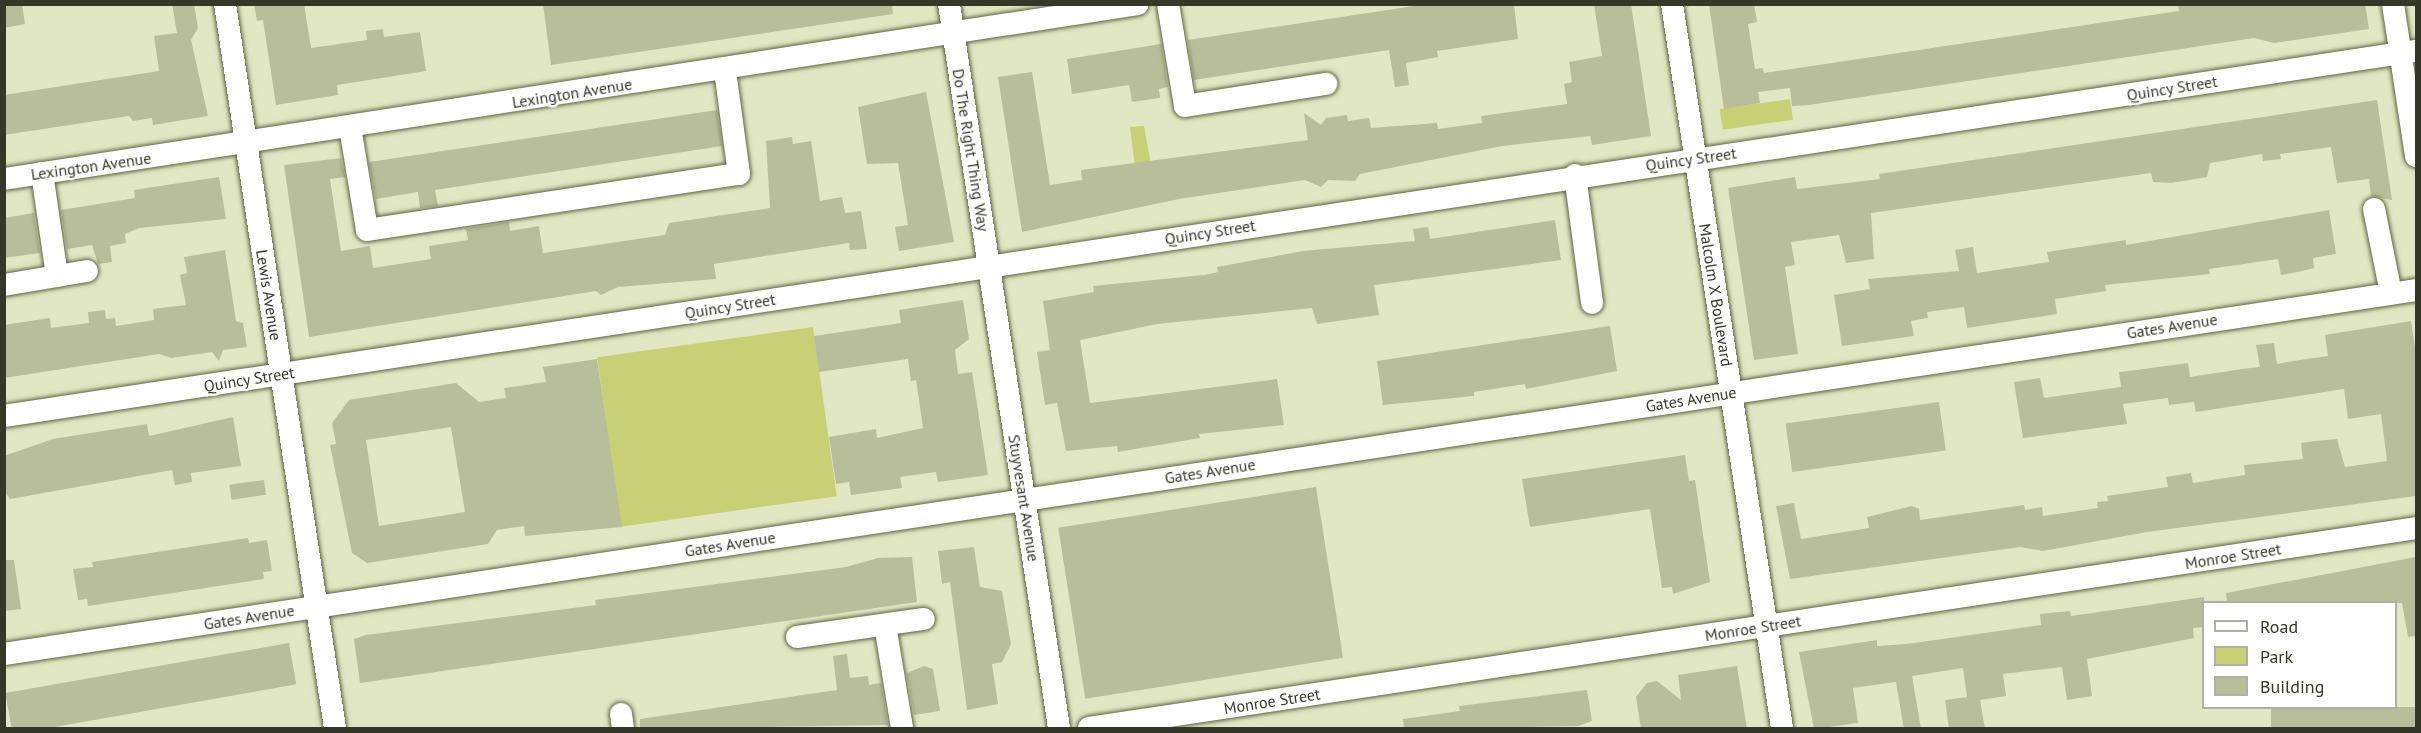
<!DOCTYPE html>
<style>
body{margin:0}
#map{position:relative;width:2421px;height:733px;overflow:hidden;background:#e2e7c3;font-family:"PT Sans",sans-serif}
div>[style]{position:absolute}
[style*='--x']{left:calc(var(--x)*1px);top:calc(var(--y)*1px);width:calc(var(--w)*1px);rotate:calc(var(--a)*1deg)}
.green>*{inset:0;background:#c7d074;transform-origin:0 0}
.building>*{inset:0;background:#b9be9a;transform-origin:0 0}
.roads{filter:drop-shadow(0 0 2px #5f6343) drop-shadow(0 0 2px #5f6343)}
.minor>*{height:22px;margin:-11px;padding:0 11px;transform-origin:11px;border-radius:11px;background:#fff}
span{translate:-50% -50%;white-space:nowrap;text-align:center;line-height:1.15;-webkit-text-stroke:5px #fff;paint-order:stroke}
.street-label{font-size:16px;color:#353729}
.frame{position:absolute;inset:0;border:6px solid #353729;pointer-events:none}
.legend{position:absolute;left:2202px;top:601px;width:195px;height:108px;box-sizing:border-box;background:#fff;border:2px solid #aeafa9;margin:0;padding:8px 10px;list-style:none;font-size:18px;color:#353729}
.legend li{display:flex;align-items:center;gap:12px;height:30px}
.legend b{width:30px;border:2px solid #aeafa9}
</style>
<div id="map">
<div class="green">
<div style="left:1790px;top:99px;width:21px;height:71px;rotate:82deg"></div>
<div style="clip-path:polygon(1144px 126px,1158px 203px,1140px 206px,1130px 127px)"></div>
<div style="left:813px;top:327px;width:171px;height:218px;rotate:82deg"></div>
</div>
<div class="building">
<div style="clip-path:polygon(4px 4px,22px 4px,25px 24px,4px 28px)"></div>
<div style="clip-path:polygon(172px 4px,194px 4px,198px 28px,191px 40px,208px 116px,153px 125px,152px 118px,133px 121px,129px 116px,4px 135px,4px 95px,159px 71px,154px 36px,177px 33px)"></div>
<div style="clip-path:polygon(254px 4px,304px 4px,311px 48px,367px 40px,366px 31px,383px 29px,384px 37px,420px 32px,426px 71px,337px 85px,338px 95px,276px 105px,263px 20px,257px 21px)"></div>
<div style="clip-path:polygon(543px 4px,892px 4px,893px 14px,551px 65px)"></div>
<div style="clip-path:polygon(1427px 4px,1514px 4px,1518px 39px,1437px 51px,1438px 57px,1406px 63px,1409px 85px,1395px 87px,1389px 50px,1194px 80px,1188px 40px)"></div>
<div style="clip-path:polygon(1594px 4px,1631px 4px,1651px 136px,1592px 145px,1590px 136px,1502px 146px,1360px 174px,1355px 181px,1328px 180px,1321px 187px,1305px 180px,1179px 199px,1022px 232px,998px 77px,1032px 72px,1050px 185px,1082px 180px,1081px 170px,1308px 140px,1304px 113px,1321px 125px,1326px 118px,1347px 115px,1348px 121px,1369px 118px,1371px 128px,1437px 123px,1438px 129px,1482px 123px,1481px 116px,1567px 104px,1564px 84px,1572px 82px,1569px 62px,1602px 56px)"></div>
<div style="clip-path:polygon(1709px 4px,1754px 4px,1757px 22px,1748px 24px,1755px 69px,1763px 68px,1764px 73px,2179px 11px,2178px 4px,2365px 4px,2369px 29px,2274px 43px,2254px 38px,1809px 105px,1792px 106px,1790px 88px,1758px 92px,1760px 103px,1724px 109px)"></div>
<div style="clip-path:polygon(1161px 44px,1168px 87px,1159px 89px,1160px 98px,1132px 102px,1129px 85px,1072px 94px,1067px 59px)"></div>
<div style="clip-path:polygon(926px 92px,954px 242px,899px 251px,895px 227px,908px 225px,898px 163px,867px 164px,858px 107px)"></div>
<div style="clip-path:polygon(2377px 100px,2392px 200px,2371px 196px,2369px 179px,2337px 183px,2331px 147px,2280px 154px,2281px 159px,2263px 161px,2262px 154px,2210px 163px,2207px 177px,2171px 183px,2153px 182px,2151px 173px,1871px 213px,1874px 259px,1846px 263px,1839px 235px,1791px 242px,1795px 265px,1785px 267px,1798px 354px,1754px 360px,1728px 188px,1795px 177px,1797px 189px,1880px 179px,1879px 174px)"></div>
<div style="clip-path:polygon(717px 110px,722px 146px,435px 190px,438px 206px,420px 208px,418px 192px,376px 199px,369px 162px)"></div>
<div style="clip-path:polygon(792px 137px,793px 144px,811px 141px,820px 201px,842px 197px,845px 213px,861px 211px,867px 249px,850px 250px,849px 243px,714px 264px,716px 279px,618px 287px,601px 295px,596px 291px,309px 337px,284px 165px,341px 158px,345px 177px,330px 179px,341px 251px,370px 246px,373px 268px,431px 259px,429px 246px,468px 240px,466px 229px,509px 222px,510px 231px,539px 226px,543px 253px,665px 235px,669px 223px,770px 208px,766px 141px)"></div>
<div style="clip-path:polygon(219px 177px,226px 219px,139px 228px,125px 234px,126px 243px,110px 246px,112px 262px,98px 264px,92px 245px,67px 249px,61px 210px,135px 198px,134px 190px)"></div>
<div style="clip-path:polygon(2329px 210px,2336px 254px,2313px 258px,2314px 268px,2298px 272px,2281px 275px,2278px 259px,2209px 269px,2210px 274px,2105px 285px,2106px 291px,2055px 299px,2057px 314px,1967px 328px,1964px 307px,1927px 312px,1928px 318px,1911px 321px,1914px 336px,1842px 346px,1834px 295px,1870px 289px,1868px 279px,1959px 271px,1955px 250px,1973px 247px,1977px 273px,2049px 262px,2047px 252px,2126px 240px,2126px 245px)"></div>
<div style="clip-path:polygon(34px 213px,40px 253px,4px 258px,4px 218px)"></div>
<div style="clip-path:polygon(1555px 220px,1561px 260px,1374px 285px,1379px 315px,1317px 324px,1312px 308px,1157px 324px,1080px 340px,1090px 403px,1277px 379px,1284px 425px,1199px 434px,1200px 438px,1118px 452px,1117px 446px,1066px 451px,1057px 403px,1045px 405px,1037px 352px,1050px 350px,1043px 301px,1094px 292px,1093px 286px,1204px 275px,1218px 272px,1217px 267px,1303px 251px,1415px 241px,1413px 229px,1428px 227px,1430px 239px)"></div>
<div style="clip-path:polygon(225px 250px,236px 321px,243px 323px,247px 347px,223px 350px,219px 361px,212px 352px,171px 358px,159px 354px,4px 378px,4px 325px,50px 318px,51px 328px,89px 323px,88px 312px,105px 310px,106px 319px,115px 318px,116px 326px,154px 320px,153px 309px,186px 305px,180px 275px,187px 273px,184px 257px)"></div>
<div style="clip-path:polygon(963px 300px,969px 339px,955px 350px,958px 374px,972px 372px,988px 475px,938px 482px,936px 472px,900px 477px,902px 488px,851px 495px,849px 482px,836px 484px,829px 437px,876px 429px,877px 438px,923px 428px,916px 380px,911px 381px,908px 359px,819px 372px,814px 336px,901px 323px,899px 310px)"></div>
<div style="clip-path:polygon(2411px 321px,2416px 354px,2416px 496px,2147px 532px,2043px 551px,2020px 547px,1790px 579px,1776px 506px,1794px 503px,1801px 539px,1869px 528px,1867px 517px,1912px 506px,1919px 509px,1920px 520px,2024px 505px,2025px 510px,2042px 507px,2043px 516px,2098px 508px,2097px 502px,2108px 501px,2107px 496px,2168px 487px,2166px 477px,2191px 473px,2193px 483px,2245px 475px,2244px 465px,2303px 459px,2301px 443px,2315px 441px,2337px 439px,2345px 467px,2387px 461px,2381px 414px,2348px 419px,2344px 389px,2196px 412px,2194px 402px,2169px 405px,2168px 398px,2123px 404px,2127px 424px,2023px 438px,2014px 382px,2040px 378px,2044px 398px,2121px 387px,2119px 372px,2136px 370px,2188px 363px,2190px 377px,2242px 369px,2260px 367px,2256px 345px,2274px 343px,2277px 364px,2293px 361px,2328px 356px,2325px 335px)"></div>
<div style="clip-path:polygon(1610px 326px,1617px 371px,1526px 389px,1525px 384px,1474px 392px,1474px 396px,1383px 405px,1377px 361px)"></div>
<div style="clip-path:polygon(evenodd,597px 359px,622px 527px,525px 536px,524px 526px,497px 530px,488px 544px,367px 563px,352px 553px,330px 445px,336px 444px,332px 423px,349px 400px,456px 383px,479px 402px,506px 398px,504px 388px,546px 382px,543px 367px,597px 359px,451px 427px,465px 512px,379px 526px,366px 440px,451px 427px)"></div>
<div style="left:1939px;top:402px;width:49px;height:155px;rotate:82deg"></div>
<div style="clip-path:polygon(233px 417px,241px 466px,191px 473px,192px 482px,175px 485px,172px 470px,10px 499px,4px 491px,4px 456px,53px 439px,147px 424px,149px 436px)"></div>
<div style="clip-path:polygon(1685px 455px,1689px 481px,1695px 480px,1710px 582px,1673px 594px,1672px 587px,1662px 588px,1650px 509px,1530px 527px,1522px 479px)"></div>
<div style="left:264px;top:480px;width:15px;height:35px;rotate:82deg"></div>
<div style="left:1316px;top:487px;width:173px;height:261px;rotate:81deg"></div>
<div style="clip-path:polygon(248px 538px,249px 543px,267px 540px,272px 571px,263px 572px,264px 579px,88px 606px,87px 599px,78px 600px,73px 569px,93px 567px,92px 562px)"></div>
<div style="clip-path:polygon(974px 547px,980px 587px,1002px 591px,1011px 644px,1002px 662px,992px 664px,998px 704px,967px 710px,950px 582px,942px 584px,938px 551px)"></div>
<div style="clip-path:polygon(912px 557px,917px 602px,360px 683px,354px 639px,366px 635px,596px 605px,595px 600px,846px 567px,878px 558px)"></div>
<div style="clip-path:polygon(2416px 557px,2416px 636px,2408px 637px,2402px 603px,2227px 603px,2226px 593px)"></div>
<div style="clip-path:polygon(4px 560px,14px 560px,21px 609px,4px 611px)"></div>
<div style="clip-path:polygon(2204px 597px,2204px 627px,2193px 628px,2194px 638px,2087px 659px,2092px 696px,2067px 700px,2062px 667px,2003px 674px,2006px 696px,1980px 700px,1985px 729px,1949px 729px,1945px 700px,1967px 697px,1963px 668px,1912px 676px,1921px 729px,1904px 729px,1896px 682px,1853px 688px,1858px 723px,1814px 729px,1799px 652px,1877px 640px,1877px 646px,1907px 644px,2041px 625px,2040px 614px,2070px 611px,2071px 616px)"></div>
<div style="left:289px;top:643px;width:42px;height:288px;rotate:80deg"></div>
<div style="clip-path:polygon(847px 654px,850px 678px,868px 676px,869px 685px,881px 683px,888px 725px,640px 729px,640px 719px,837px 690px,833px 656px)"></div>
<div style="clip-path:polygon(924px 666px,933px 669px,940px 711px,914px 715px,907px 673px)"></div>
<div style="clip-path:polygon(1737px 666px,1747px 729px,1641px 729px,1636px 697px,1647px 683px,1657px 681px,1681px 700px,1678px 675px)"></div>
<div style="clip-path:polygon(1587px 690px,1592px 721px,1578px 726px,1404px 729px,1403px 719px,1460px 711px,1459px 706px)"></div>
<div style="left:2416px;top:707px;width:22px;height:145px;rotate:90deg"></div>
</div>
<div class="roads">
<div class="minor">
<div style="--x:225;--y:4;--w:732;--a:81.36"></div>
<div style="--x:949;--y:4;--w:732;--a:81.36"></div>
<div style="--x:1168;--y:4;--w:103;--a:80.5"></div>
<div style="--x:1185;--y:106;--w:143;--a:-8.9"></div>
<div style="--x:1672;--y:4;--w:732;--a:81.36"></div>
<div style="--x:2393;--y:4;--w:154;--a:81.4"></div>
<div style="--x:350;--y:127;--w:104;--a:80.6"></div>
<div style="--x:367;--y:230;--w:376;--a:-8.6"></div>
<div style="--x:739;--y:174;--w:105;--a:-97.7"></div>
<div style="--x:42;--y:173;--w:104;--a:81.7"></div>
<div style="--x:1575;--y:175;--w:129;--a:82.4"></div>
<div style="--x:4;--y:179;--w:1147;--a:-8.77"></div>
<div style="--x:2374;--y:209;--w:86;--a:78.6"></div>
<div style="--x:4;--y:285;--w:84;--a:-9.6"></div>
<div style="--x:4;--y:416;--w:2439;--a:-8.61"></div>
<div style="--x:885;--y:625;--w:104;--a:80.6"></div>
<div style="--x:797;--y:637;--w:128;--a:-8.1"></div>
<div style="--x:4;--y:654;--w:2439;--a:-8.58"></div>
<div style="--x:621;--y:714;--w:14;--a:82"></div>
<div style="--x:1089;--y:728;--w:1342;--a:-8.57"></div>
</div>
</div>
<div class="street-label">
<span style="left:2172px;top:88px;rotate:-9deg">Quincy Street</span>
<span style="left:572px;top:93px;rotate:-9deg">Lexington Avenue</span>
<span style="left:971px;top:150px;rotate:81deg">Do The Right Thing Way</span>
<span style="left:1691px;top:159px;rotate:-8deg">Quincy Street</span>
<span style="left:91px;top:166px;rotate:-8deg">Lexington Avenue</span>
<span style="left:1210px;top:232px;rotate:-9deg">Quincy Street</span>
<span style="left:269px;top:295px;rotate:81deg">Lewis Avenue</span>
<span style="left:1716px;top:295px;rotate:81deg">Malcolm X Boulevard</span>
<span style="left:730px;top:306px;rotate:-9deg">Quincy Street</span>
<span style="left:2172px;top:326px;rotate:-9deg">Gates Avenue</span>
<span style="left:249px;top:379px;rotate:-9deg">Quincy Street</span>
<span style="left:1691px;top:399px;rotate:-9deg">Gates Avenue</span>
<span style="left:1210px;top:471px;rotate:-9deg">Gates Avenue</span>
<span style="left:1024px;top:498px;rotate:81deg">Stuyvesant Avenue</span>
<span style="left:730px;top:544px;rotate:-9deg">Gates Avenue</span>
<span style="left:2233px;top:556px;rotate:-9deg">Monroe Street</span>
<span style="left:249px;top:617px;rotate:-9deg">Gates Avenue</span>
<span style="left:1753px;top:628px;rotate:-9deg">Monroe Street</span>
<span style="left:1272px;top:701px;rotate:-9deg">Monroe Street</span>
</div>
<div class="frame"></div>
<ul class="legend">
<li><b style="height:8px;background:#fff"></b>Road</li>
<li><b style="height:16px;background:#c7d074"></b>Park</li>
<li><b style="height:16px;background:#b9be9a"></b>Building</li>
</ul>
</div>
